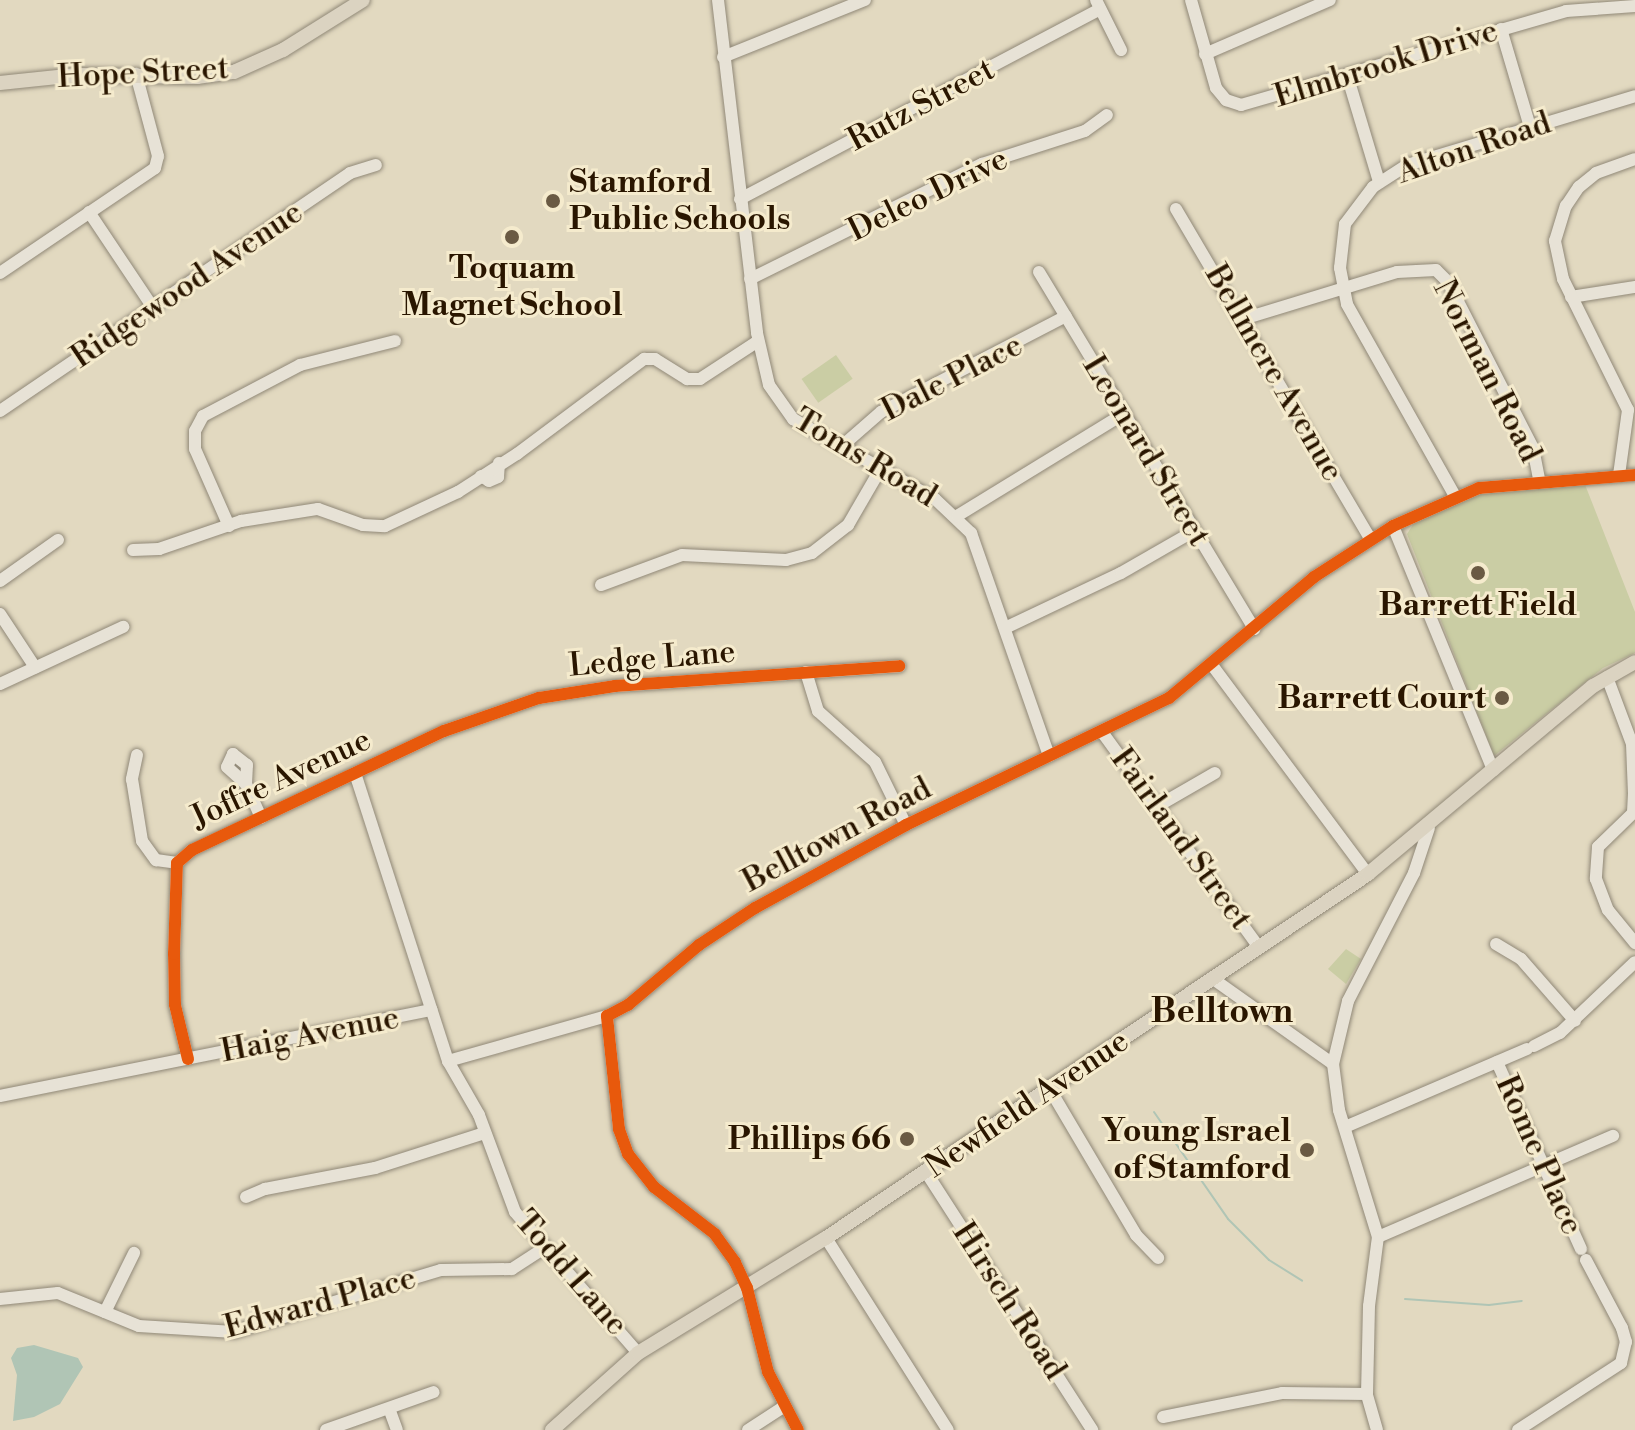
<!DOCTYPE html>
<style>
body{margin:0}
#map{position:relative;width:1635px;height:1430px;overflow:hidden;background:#e2d9c0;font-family:"Libre Bodoni",serif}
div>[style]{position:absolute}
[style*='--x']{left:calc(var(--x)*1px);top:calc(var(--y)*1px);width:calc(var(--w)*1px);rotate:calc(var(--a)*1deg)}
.green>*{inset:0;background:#cacda4;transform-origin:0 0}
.water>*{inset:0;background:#b0c5b5}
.stream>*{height:2px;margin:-1px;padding:0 1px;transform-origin:1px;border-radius:1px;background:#b0c5b5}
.roads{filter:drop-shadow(0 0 2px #908877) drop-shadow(0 0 2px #908877)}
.minor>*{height:12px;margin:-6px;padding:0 6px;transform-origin:6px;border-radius:6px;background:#e7e2d6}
.major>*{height:14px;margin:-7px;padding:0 7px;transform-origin:7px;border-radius:7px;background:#dbd3c1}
.cycleway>*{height:12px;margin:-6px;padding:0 6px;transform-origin:6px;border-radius:6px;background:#e8590c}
.dots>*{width:22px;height:22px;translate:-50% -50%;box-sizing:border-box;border:4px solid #f5ebcd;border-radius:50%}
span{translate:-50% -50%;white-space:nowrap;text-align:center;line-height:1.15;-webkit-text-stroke:6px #f5ebcd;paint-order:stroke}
.street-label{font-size:32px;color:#2a1600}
.poi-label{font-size:32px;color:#2a1600;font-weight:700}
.left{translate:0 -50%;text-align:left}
.right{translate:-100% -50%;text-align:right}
.neighbourhood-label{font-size:34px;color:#2a1600;font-weight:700}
</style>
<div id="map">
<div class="green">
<div style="left:836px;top:355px;width:29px;height:42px;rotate:55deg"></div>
<div style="clip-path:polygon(1584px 482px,1635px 612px,1635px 653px,1603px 668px,1494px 756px,1407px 534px,1414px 523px,1477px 494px)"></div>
<div style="clip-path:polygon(1346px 949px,1361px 959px,1346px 984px,1328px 969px)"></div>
</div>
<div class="water">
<div style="clip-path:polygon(34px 1345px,78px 1358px,83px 1367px,60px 1404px,34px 1417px,13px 1421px,17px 1375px,11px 1358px,17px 1348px)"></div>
</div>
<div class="stream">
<div style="--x:1154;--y:1112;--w:130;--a:55.3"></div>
<div style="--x:1228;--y:1219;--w:58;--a:45"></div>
<div style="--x:1269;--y:1260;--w:39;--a:32"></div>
<div style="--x:1405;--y:1299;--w:84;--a:4.1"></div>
<div style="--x:1489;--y:1305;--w:33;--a:-7"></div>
</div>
<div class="roads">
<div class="minor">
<div style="--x:718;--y:0;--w:335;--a:83.3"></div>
<div style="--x:757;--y:333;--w:53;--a:77"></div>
<div style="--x:769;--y:385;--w:42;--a:54.8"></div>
<div style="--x:793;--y:419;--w:163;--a:29.4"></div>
<div style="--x:935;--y:499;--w:50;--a:43.4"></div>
<div style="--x:971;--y:533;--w:236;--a:70.7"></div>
<div style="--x:1096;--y:0;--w:56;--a:63.4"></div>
<div style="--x:1191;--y:0;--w:91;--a:74.1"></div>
<div style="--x:1216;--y:88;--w:16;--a:50"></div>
<div style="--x:1226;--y:100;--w:16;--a:18"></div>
<div style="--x:1241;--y:105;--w:338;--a:-16.1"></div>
<div style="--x:1566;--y:11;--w:69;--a:-4.1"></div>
<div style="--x:1501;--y:29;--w:102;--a:73.5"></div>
<div style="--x:1205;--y:54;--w:136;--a:-23.4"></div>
<div style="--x:723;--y:57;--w:153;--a:-21.9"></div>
<div style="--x:1347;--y:75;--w:112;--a:73.3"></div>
<div style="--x:740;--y:199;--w:407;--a:-27.8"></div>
<div style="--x:1176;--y:209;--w:383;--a:59.5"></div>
<div style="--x:89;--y:212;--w:117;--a:56.2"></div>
<div style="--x:1039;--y:272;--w:417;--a:58.9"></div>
<div style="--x:0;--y:273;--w:187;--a:-34.1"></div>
<div style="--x:155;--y:168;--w:12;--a:-76"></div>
<div style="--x:158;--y:156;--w:85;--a:-105"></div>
<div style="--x:750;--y:279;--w:259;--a:-26.4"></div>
<div style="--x:982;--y:164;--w:108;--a:-17.8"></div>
<div style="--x:1085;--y:131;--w:27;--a:-36"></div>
<div style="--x:1571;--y:297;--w:65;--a:-8.9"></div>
<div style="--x:1243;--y:319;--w:161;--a:-17"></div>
<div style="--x:1397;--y:272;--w:39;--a:-3"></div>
<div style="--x:1436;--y:270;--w:17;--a:45"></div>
<div style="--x:1448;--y:282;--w:186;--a:62.9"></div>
<div style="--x:1533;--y:448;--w:33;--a:79"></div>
<div style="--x:0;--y:411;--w:423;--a:-34.2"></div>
<div style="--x:350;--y:173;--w:27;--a:-17"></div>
<div style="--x:842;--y:446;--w:52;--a:-41.1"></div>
<div style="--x:881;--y:412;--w:208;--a:-27.4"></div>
<div style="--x:1619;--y:475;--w:66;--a:-82.1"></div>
<div style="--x:1628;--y:410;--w:146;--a:-116.4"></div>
<div style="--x:1563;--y:279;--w:39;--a:-102"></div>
<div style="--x:1555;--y:241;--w:37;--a:-73"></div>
<div style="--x:1566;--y:206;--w:23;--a:-56"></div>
<div style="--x:1579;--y:187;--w:22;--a:-39"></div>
<div style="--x:1596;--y:173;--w:41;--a:-19.7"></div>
<div style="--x:481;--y:476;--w:9;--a:32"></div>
<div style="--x:489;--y:481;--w:10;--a:-24"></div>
<div style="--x:498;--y:477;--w:14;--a:-86"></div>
<div style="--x:1455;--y:496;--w:220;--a:-119.4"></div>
<div style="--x:1347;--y:304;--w:37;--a:-101"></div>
<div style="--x:1340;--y:268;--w:44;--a:-83.5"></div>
<div style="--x:1345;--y:224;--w:46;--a:-52.9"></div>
<div style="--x:1373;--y:187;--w:40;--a:-32.9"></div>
<div style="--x:1407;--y:165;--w:238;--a:-16.8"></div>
<div style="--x:957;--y:516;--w:197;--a:-31.5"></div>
<div style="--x:229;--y:526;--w:84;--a:-113.8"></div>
<div style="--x:195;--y:449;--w:18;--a:-90"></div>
<div style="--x:195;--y:431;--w:17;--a:-62"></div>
<div style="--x:203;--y:416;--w:110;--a:-27.7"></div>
<div style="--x:300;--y:365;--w:98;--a:-14.2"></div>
<div style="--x:1393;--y:526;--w:264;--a:67.7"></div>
<div style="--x:133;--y:550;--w:26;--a:-2"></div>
<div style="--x:159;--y:549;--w:87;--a:-18.9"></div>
<div style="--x:241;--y:521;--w:78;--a:-8.9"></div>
<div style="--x:318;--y:509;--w:48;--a:19.6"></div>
<div style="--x:363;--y:525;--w:22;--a:3"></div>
<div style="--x:385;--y:526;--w:81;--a:-25"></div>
<div style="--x:458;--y:492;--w:70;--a:-32.8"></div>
<div style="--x:517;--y:454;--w:159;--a:-36.8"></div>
<div style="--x:644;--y:359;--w:11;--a:0"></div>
<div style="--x:655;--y:359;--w:38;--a:32"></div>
<div style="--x:687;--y:379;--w:13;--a:0"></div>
<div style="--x:700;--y:379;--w:69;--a:-33.2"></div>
<div style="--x:0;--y:581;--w:71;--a:-35.3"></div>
<div style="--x:601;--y:585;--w:86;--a:-20.3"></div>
<div style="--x:682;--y:555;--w:104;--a:2.8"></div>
<div style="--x:786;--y:560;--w:27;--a:-15"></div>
<div style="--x:812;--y:553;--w:46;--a:-37.9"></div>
<div style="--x:848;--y:525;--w:66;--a:-59.9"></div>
<div style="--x:0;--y:614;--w:64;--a:56.6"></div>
<div style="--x:1005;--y:628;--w:128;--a:-25.4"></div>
<div style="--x:1121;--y:573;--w:84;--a:-29.9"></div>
<div style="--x:1212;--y:665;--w:261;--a:53.3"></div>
<div style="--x:806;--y:672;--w:41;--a:72.9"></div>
<div style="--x:818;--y:711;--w:76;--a:41.8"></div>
<div style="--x:875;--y:762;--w:70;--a:63.8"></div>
<div style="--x:1607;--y:677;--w:72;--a:69.5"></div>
<div style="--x:1632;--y:744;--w:49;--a:87.7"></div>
<div style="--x:1634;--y:793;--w:20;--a:93"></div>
<div style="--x:1633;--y:813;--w:49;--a:135.8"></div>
<div style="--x:1598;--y:847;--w:32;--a:94"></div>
<div style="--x:1596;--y:879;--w:33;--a:69"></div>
<div style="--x:1608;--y:910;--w:43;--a:50.7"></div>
<div style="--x:0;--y:684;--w:136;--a:-24.9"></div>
<div style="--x:1102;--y:732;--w:266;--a:53.9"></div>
<div style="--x:137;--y:755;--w:25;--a:102"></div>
<div style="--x:132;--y:779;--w:63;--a:80.8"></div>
<div style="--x:142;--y:841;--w:24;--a:54"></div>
<div style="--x:156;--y:860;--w:21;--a:8"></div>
<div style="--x:355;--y:773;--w:303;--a:72.1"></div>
<div style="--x:448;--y:1061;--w:62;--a:60.1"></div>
<div style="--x:479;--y:1115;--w:103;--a:69.6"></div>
<div style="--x:515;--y:1212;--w:187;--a:48.9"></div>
<div style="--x:246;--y:784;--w:19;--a:-87"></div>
<div style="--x:247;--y:765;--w:18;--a:-142"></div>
<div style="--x:233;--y:754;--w:14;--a:115"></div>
<div style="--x:227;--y:767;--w:25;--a:42"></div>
<div style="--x:246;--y:784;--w:37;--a:66"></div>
<div style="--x:1156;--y:807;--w:68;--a:-30"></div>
<div style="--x:1496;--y:944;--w:29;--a:31"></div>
<div style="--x:1521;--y:959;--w:82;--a:48.9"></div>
<div style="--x:1212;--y:978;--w:148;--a:35.4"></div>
<div style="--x:1534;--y:1046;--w:29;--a:-27"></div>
<div style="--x:1560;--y:1033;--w:103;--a:-43.4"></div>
<div style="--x:188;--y:1059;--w:56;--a:-103.5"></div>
<div style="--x:175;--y:1005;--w:51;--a:-91.1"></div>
<div style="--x:174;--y:954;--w:91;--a:-88.1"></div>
<div style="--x:177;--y:863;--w:20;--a:-41"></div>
<div style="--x:192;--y:850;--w:279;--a:-25.3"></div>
<div style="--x:444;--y:731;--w:101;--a:-19.2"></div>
<div style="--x:539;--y:698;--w:77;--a:-9"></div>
<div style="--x:615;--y:686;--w:285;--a:-4"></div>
<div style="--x:448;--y:1061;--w:165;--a:-15.8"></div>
<div style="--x:1497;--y:1062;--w:205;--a:65.8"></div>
<div style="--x:1048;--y:1086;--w:173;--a:59.4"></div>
<div style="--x:1136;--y:1235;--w:32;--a:46"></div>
<div style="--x:0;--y:1096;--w:440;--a:-11.3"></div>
<div style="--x:1345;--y:1127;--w:198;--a:-23.2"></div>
<div style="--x:926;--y:1172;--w:307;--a:57.2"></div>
<div style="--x:246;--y:1197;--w:21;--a:-23"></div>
<div style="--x:265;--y:1189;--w:112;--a:-10.8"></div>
<div style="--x:375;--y:1168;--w:115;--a:-17.7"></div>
<div style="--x:1378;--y:1237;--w:256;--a:-23.3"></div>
<div style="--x:826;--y:1238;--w:227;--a:57.6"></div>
<div style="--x:0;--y:1299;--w:58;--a:-5.9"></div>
<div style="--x:58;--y:1293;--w:87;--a:22.2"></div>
<div style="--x:139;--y:1326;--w:95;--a:3.6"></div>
<div style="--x:234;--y:1332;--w:216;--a:-16.7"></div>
<div style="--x:441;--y:1270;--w:71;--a:-0.8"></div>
<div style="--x:512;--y:1269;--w:38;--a:-33"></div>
<div style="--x:105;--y:1312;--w:66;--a:-63.8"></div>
<div style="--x:390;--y:1411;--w:20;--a:70"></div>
<div style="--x:1163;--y:1417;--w:121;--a:-11.4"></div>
<div style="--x:1282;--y:1393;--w:85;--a:0.7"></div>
<div style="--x:326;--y:1430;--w:114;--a:-19.4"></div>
<div style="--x:748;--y:1430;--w:44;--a:-33"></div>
<div style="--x:798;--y:1430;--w:65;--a:-117.3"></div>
<div style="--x:768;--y:1372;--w:87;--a:-104"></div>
<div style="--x:747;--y:1288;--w:29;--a:-115"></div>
<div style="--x:735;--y:1262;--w:34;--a:-126"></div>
<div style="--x:715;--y:1234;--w:77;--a:-142.4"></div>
<div style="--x:654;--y:1187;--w:42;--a:-128.2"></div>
<div style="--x:628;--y:1154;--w:27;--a:-110"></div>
<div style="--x:619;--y:1129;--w:114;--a:-96.1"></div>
<div style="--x:607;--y:1016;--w:24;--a:-28"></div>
<div style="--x:628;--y:1005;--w:93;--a:-40.2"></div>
<div style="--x:699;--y:945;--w:67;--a:-33.5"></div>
<div style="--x:755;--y:908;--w:172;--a:-28.8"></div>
<div style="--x:906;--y:825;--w:292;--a:-25.8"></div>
<div style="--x:1169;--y:698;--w:189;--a:-39.8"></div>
<div style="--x:1314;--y:577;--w:94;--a:-32.8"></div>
<div style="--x:1393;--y:526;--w:94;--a:-23.8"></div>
<div style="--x:1479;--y:488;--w:157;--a:-4.8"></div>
<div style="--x:1377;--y:1430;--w:37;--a:-106"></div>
<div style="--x:1367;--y:1394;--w:88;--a:-88.7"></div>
<div style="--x:1369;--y:1306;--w:70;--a:-82.6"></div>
<div style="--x:1378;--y:1237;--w:133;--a:-107.1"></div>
<div style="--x:1339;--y:1110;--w:46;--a:-97.4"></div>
<div style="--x:1333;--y:1064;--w:65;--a:-76.6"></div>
<div style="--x:1348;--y:1001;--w:144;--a:-62.7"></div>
<div style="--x:1414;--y:873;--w:47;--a:-71.6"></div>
<div style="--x:1518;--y:1430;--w:123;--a:-33"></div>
<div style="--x:1621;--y:1363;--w:22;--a:-77"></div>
<div style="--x:1626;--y:1342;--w:15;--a:-106"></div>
<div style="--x:1622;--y:1328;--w:77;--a:-117.9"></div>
</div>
<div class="major">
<div style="--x:0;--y:83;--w:77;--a:-5.9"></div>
<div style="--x:77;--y:75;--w:120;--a:1"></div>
<div style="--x:197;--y:77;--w:37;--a:-8"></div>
<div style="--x:234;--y:72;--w:54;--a:-24.2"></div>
<div style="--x:283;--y:50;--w:94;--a:-32"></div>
<div style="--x:552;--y:1430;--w:115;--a:-41.8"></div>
<div style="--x:638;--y:1353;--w:220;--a:-31.5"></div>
<div style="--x:826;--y:1238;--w:653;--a:-33.88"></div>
<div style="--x:1368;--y:874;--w:293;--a:-39.9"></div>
<div style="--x:1593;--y:686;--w:48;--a:-29.7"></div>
</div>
</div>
<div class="cycleway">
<div style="--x:188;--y:1059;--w:56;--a:-103.5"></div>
<div style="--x:175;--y:1005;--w:51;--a:-91.1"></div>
<div style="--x:174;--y:954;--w:91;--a:-88.1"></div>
<div style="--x:177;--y:863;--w:20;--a:-41"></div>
<div style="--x:192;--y:850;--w:279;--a:-25.3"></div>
<div style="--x:444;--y:731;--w:101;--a:-19.2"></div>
<div style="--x:539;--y:698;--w:77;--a:-9"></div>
<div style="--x:615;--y:686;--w:285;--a:-4"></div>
<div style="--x:798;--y:1430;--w:65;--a:-117.3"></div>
<div style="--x:768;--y:1372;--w:87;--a:-104"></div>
<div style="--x:747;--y:1288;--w:29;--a:-115"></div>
<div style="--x:735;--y:1262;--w:34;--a:-126"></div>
<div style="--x:715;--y:1234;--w:77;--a:-142.4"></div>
<div style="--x:654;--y:1187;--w:42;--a:-128.2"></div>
<div style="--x:628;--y:1154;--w:27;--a:-110"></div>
<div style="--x:619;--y:1129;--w:114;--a:-96.1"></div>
<div style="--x:607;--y:1016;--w:24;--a:-28"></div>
<div style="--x:628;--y:1005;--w:93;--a:-40.2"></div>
<div style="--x:699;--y:945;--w:67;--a:-33.5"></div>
<div style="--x:755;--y:908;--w:172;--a:-28.8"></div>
<div style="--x:906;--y:825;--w:292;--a:-25.8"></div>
<div style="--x:1169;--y:698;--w:189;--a:-39.8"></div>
<div style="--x:1314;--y:577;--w:94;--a:-32.8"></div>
<div style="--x:1393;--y:526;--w:94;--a:-23.8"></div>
<div style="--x:1479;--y:488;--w:157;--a:-4.8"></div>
</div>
<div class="dots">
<div style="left:553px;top:201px;background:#6a5a43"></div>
<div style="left:512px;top:237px;background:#6a5a43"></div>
<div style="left:1478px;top:573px;background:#6a5a43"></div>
<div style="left:1502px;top:698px;background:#6a5a43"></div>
<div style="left:907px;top:1139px;background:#6a5a43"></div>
<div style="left:1307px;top:1150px;background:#6a5a43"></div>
</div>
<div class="street-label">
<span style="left:1386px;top:64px;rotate:-17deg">Elmbrook Drive</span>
<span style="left:143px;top:73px;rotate:-3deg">Hope Street</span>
<span style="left:921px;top:105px;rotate:-28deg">Rutz Street</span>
<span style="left:1474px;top:148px;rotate:-19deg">Alton Road</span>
<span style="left:928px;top:195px;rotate:-26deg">Deleo Drive</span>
<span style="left:187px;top:285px;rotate:-34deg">Ridgewood Avenue</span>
<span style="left:1487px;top:371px;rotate:63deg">Norman Road</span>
<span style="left:1274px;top:373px;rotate:60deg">Bellmere Avenue</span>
<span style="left:952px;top:378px;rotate:-27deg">Dale Place</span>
<span style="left:1146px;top:451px;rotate:59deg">Leonard Street</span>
<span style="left:865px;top:458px;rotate:31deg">Toms Road</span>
<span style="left:652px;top:659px;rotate:-5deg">Ledge Lane</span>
<span style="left:281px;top:779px;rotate:-25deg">Joffre Avenue</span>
<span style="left:837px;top:835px;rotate:-28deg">Belltown Road</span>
<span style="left:1181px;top:839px;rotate:54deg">Fairland Street</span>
<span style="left:310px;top:1035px;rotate:-11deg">Haig Avenue</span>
<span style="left:1027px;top:1104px;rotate:-34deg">Newfield Avenue</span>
<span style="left:1539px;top:1155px;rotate:66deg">Rome Place</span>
<span style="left:571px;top:1273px;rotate:49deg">Todd Lane</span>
<span style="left:1009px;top:1301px;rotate:57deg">Hirsch Road</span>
<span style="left:320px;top:1303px;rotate:-15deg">Edward Place</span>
</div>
<div class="poi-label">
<span class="left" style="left:569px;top:201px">Stamford<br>Public Schools</span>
<span style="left:512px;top:287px">Toquam<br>Magnet School</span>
<span style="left:1478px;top:605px">Barrett Field</span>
<span class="right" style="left:1486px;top:698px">Barrett Court</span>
<span class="right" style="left:1291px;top:1150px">Young Israel<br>of Stamford</span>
<span class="right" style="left:891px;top:1139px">Phillips 66</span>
</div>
<div class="neighbourhood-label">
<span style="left:1222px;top:1013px">Belltown</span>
</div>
</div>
